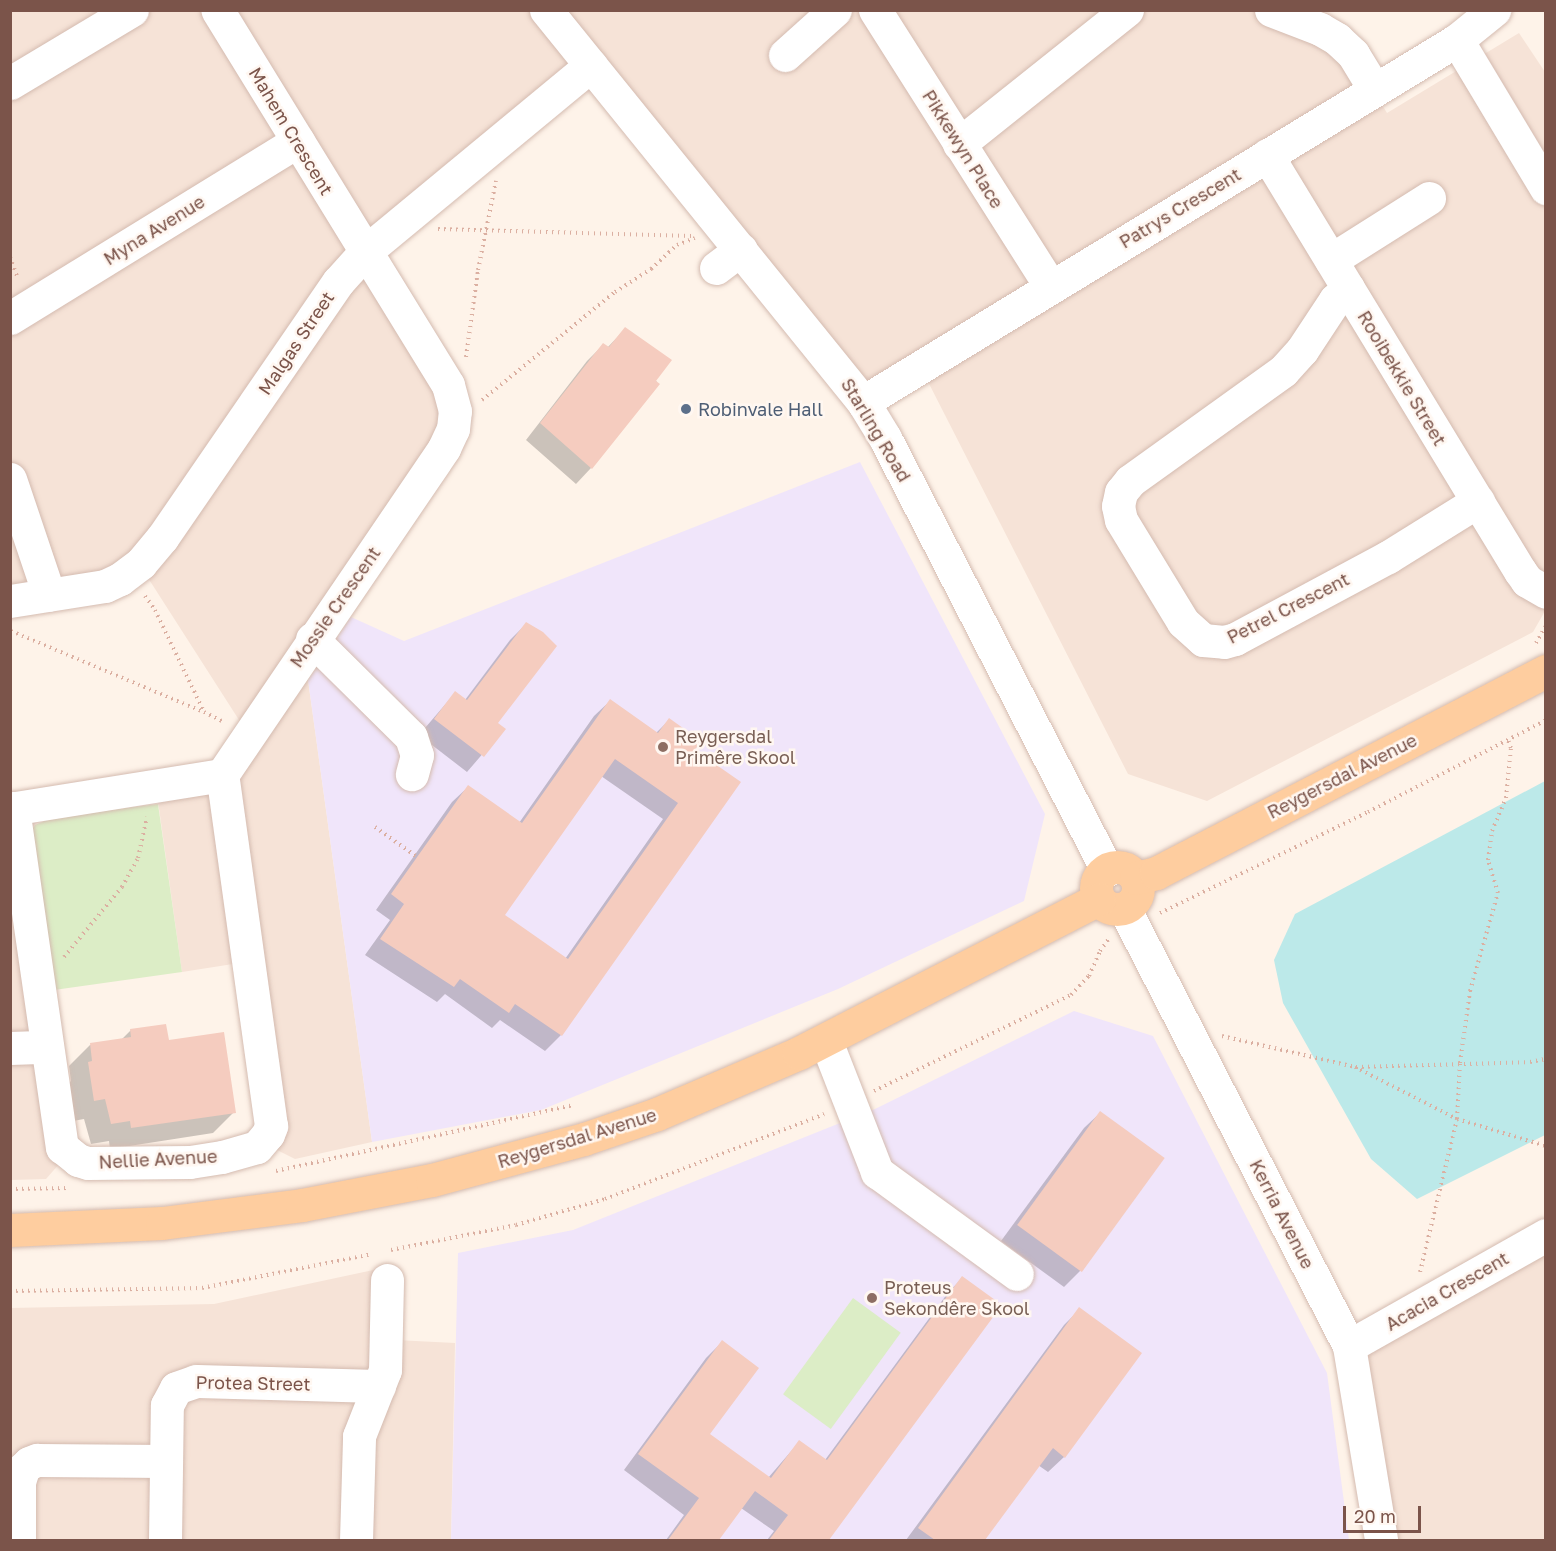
<!DOCTYPE html>
<meta charset="utf-8">
<style>
body{margin:0}
#map{position:relative;width:1556px;height:1551px;overflow:hidden;background:#fef3e9;font-family:"Golos Text",sans-serif}
div>[style]{position:absolute}
[style*='--x']{left:calc(var(--x)*1px);top:calc(var(--y)*1px);width:calc(var(--w)*1px);rotate:calc(var(--a)*1deg)}
.residential>*{inset:0;background:#f6e3d7}
.education>*{inset:0;background:#f0e5fa}
.green>*{inset:0;background:#dcedc6;transform-origin:0 0}
.water>*{inset:0;background:#bce9e9}
.shadow>*{inset:0;background:#0003}
.building>*{inset:0;background:#f5ccbf;transform-origin:0 0}
.path>*{height:4px;margin-top:-2px;transform-origin:0;background:repeating-linear-gradient(90deg,#dbafa1 0 1.5px,transparent 0 6px)}
.roads{filter:drop-shadow(0 0 2px #d4bbb0) drop-shadow(0 0 2px #d4bbb0)}
.minor>*{height:33px;margin:-16.5px;padding:0 16.5px;transform-origin:16.5px;border-radius:16.5px;background:#fff}
.major>*{height:33px;margin:-16.5px;padding:0 16.5px;transform-origin:16.5px;border-radius:16.5px;background:#fecd9f}
.major>.ring{margin:-16.5px;padding:0;box-sizing:content-box;background:none;border:33px solid #fecd9f;border-radius:50%}
.dots>*{width:16px;height:16px;translate:-50% -50%;box-sizing:border-box;border:3px solid #fff7f1;border-radius:50%}
span{translate:-50% -50%;white-space:nowrap;text-align:center;line-height:1.15;-webkit-text-stroke:5px #fff7f1;paint-order:stroke}
.street-label{font-size:18px;color:#7b544a}
.service-label{font-size:18px;color:#4e5e75}
.left{translate:0 -50%;text-align:left}
.education-label{font-size:18px;color:#785e54}
.frame{position:absolute;inset:0;border:12px solid #7b544a;pointer-events:none}
.scale{position:absolute;left:1343px;top:1506px;width:78px;height:27px;box-sizing:border-box;border:3px solid #7b544a;border-top:0;padding-left:8px;font-size:18px;line-height:21px;white-space:nowrap;color:#7b544a;-webkit-text-stroke:4px #fff7f1;paint-order:stroke}
</style>
<div id="map">
<div class="residential">
<div style="clip-path:polygon(1269px 10px,1351px 55px,1387px 113px,1519px 33px,1545px 72px,1545px 611px,1533px 632px,1207px 801px,1128px 774px,921px 368px,863px 404px,591px 67px,367px 251px,456px 412px,293px 670px,308px 680px,372px 1142px,295px 1159px,261px 1142px,233px 964px,182px 972px,156px 787px,223px 776px,248px 734px,141px 567px,11px 602px,11px 11px)"></div>
<div style="clip-path:polygon(10px 804px,67px 1155px,46px 1179px,11px 1180px)"></div>
<div style="clip-path:polygon(1545px 1238px,1545px 1540px,1383px 1540px,1356px 1348px)"></div>
<div style="clip-path:polygon(378px 1269px,376px 1339px,455px 1343px,451px 1540px,11px 1540px,10px 1308px,214px 1304px)"></div>
</div>
<div class="education">
<div style="clip-path:polygon(860px 462px,1045px 814px,1024px 901px,838px 989px,541px 1110px,372px 1142px,308px 680px,351px 617px,404px 641px)"></div>
<div style="clip-path:polygon(1074px 1011px,1153px 1036px,1327px 1373px,1349px 1540px,451px 1540px,458px 1253px,573px 1230px,875px 1109px)"></div>
</div>
<div class="green">
<div style="clip-path:polygon(158px 804px,182px 972px,54px 990px,32px 830px,35px 825px,54px 817px)"></div>
<div style="left:853px;top:1298px;width:59px;height:119px;rotate:36deg"></div>
</div>
<div class="water">
<div style="clip-path:polygon(1545px 781px,1545px 1135px,1417px 1199px,1371px 1159px,1283px 1003px,1274px 960px,1295px 914px)"></div>
</div>
<div class="shadow">
<div style="clip-path:polygon(625px 329px,658px 384px,591px 468px,576px 484px,526px 440px,587px 361px,603px 345px,607px 348px)"></div>
<div style="clip-path:polygon(526px 624px,496px 724px,504px 729px,467px 772px,419px 735px,455px 693px,465px 700px,510px 640px)"></div>
<div style="clip-path:polygon(evenodd,610px 701px,656px 733px,669px 720px,693px 750px,738px 783px,561px 1035px,545px 1051px,500px 1020px,492px 1028px,445px 994px,437px 1002px,365px 955px,390px 920px,376px 910px,452px 802px,468px 787px,519px 823px,594px 716px,610px 701px,601px 776px,663px 819px,565px 959px,503px 915px,601px 776px)"></div>
<div style="clip-path:polygon(131px 1030px,167px 1042px,234px 1112px,213px 1133px,110px 1149px,109px 1141px,91px 1144px,84px 1119px,73px 1121px,68px 1084px,71px 1081px,69px 1066px,90px 1045px,121px 1040px)"></div>
<div style="clip-path:polygon(1100px 1113px,1080px 1271px,1064px 1287px,1001px 1241px,1084px 1128px)"></div>
<div style="clip-path:polygon(962px 1278px,1000px 1306px,827px 1540px,767px 1540px,774px 1531px,741px 1508px,717px 1540px,666px 1540px,684px 1515px,624px 1470px,706px 1358px,722px 1342px,708px 1434px,768px 1478px,799px 1442px,825px 1460px,947px 1294px)"></div>
<div style="clip-path:polygon(1080px 1309px,1064px 1457px,1048px 1472px,1038px 1465px,983px 1540px,906px 1540px,1064px 1325px)"></div>
</div>
<div class="building">
<div style="clip-path:polygon(625px 327px,672px 360px,656px 381px,660px 384px,592px 469px,540px 423px,603px 343px,609px 347px)"></div>
<div style="clip-path:polygon(526px 622px,543px 632px,557px 646px,498px 723px,506px 729px,484px 757px,434px 719px,455px 691px,467px 700px)"></div>
<div style="clip-path:polygon(evenodd,610px 699px,658px 733px,669px 718px,701px 741px,695px 750px,741px 782px,562px 1036px,515px 1004px,509px 1013px,460px 979px,454px 987px,380px 939px,404px 904px,391px 894px,468px 785px,522px 823px,610px 699px,615px 759px,678px 803px,568px 959px,505px 915px,615px 759px)"></div>
<div style="clip-path:polygon(166px 1024px,169px 1040px,224px 1032px,236px 1113px,131px 1128px,130px 1121px,111px 1124px,105px 1099px,94px 1101px,88px 1062px,92px 1061px,90px 1043px,131px 1037px,130px 1029px)"></div>
<div style="left:1100px;top:1111px;width:80px;height:141px;rotate:36deg"></div>
<div style="clip-path:polygon(962px 1276px,1002px 1305px,829px 1540px,769px 1540px,788px 1515px,755px 1491px,719px 1540px,668px 1540px,699px 1498px,638px 1454px,722px 1340px,759px 1368px,710px 1434px,771px 1478px,799px 1440px,827px 1460px)"></div>
<div style="clip-path:polygon(1079px 1307px,1142px 1353px,1065px 1458px,1053px 1448px,985px 1540px,935px 1540px,918px 1528px)"></div>
</div>
<div class="path">
<div style="--x:438;--y:229;--w:254;--a:1.6"></div>
<div style="--x:10;--y:257;--w:23;--a:70"></div>
<div style="--x:466;--y:357;--w:88;--a:-82.1"></div>
<div style="--x:478;--y:270;--w:91;--a:-78.6"></div>
<div style="--x:482;--y:400;--w:171;--a:-39.1"></div>
<div style="--x:615;--y:292;--w:43;--a:-32.6"></div>
<div style="--x:651;--y:269;--w:35;--a:-43"></div>
<div style="--x:677;--y:245;--w:19;--a:-21"></div>
<div style="--x:145;--y:596;--w:17;--a:54"></div>
<div style="--x:155;--y:610;--w:113;--a:64.3"></div>
<div style="--x:204;--y:712;--w:20;--a:27"></div>
<div style="--x:11;--y:631;--w:209;--a:22.8"></div>
<div style="--x:1536;--y:643;--w:20;--a:-60"></div>
<div style="--x:375;--y:827;--w:52;--a:35.5"></div>
<div style="--x:1160;--y:913;--w:231;--a:-25.9"></div>
<div style="--x:1368;--y:812;--w:200;--a:-27.3"></div>
<div style="--x:64;--y:957;--w:91;--a:-50.4"></div>
<div style="--x:122;--y:887;--w:33;--a:-61"></div>
<div style="--x:138;--y:858;--w:42;--a:-77.6"></div>
<div style="--x:1222;--y:1036;--w:137;--a:13.1"></div>
<div style="--x:1355;--y:1067;--w:114;--a:27"></div>
<div style="--x:1457;--y:1119;--w:93;--a:16.9"></div>
<div style="--x:1356;--y:1067;--w:174;--a:-1.6"></div>
<div style="--x:1530;--y:1062;--w:16;--a:-11"></div>
<div style="--x:874;--y:1091;--w:219;--a:-26"></div>
<div style="--x:1071;--y:995;--w:26;--a:-47"></div>
<div style="--x:1089;--y:976;--w:27;--a:-66"></div>
<div style="--x:1100;--y:951;--w:14;--a:-54"></div>
<div style="--x:276;--y:1171;--w:305;--a:-12.5"></div>
<div style="--x:10;--y:1189;--w:59;--a:-1"></div>
<div style="--x:391;--y:1250;--w:127;--a:-11.3"></div>
<div style="--x:516;--y:1225;--w:93;--a:-16.3"></div>
<div style="--x:605;--y:1199;--w:235;--a:-21.2"></div>
<div style="--x:1420;--y:1272;--w:157;--a:-76.4"></div>
<div style="--x:1457;--y:1119;--w:56;--a:-86.9"></div>
<div style="--x:1460;--y:1063;--w:73;--a:-82.1"></div>
<div style="--x:1470;--y:991;--w:102;--a:-74.1"></div>
<div style="--x:1498;--y:893;--w:34;--a:-107"></div>
<div style="--x:1488;--y:860;--w:29;--a:-82"></div>
<div style="--x:1492;--y:831;--w:36;--a:-67"></div>
<div style="--x:1506;--y:798;--w:50;--a:-84.3"></div>
<div style="--x:1511;--y:748;--w:9;--a:-111"></div>
<div style="--x:10;--y:1291;--w:192;--a:-0.9"></div>
<div style="--x:202;--y:1288;--w:173;--a:-11.3"></div>
</div>
<div class="roads">
<div class="minor">
<div style="--x:546;--y:10;--w:504;--a:51.04"></div>
<div style="--x:863;--y:402;--w:42;--a:58.6"></div>
<div style="--x:885;--y:438;--w:486;--a:62.8"></div>
<div style="--x:875;--y:10;--w:328;--a:57.6"></div>
<div style="--x:1271;--y:10;--w:53;--a:21.2"></div>
<div style="--x:1320;--y:29;--w:20;--a:30"></div>
<div style="--x:1337;--y:39;--w:22;--a:43"></div>
<div style="--x:1353;--y:54;--w:42;--a:58.6"></div>
<div style="--x:1457;--y:40;--w:173;--a:59"></div>
<div style="--x:785;--y:55;--w:67;--a:-42"></div>
<div style="--x:10;--y:83;--w:142;--a:-30.9"></div>
<div style="--x:959;--y:144;--w:215;--a:-38.6"></div>
<div style="--x:1267;--y:155;--w:487;--a:58.7"></div>
<div style="--x:1520;--y:571;--w:12;--a:55"></div>
<div style="--x:1527;--y:581;--w:22;--a:30"></div>
<div style="--x:1331;--y:260;--w:116;--a:-32.3"></div>
<div style="--x:716;--y:268;--w:31;--a:-37"></div>
<div style="--x:1348;--y:288;--w:18;--a:137"></div>
<div style="--x:1335;--y:300;--w:60;--a:123.4"></div>
<div style="--x:1302;--y:350;--w:28;--a:132"></div>
<div style="--x:1283;--y:371;--w:188;--a:144.3"></div>
<div style="--x:1130;--y:481;--w:14;--a:129"></div>
<div style="--x:1121;--y:492;--w:14;--a:102"></div>
<div style="--x:1118;--y:506;--w:14;--a:78"></div>
<div style="--x:1121;--y:520;--w:119;--a:58.7"></div>
<div style="--x:1183;--y:622;--w:27;--a:42"></div>
<div style="--x:1203;--y:640;--w:21;--a:5"></div>
<div style="--x:1224;--y:642;--w:11;--a:-15"></div>
<div style="--x:1235;--y:639;--w:174;--a:-28.2"></div>
<div style="--x:1388;--y:557;--w:106;--a:-31.9"></div>
<div style="--x:10;--y:318;--w:338;--a:-31.6"></div>
<div style="--x:863;--y:402;--w:696;--a:-31.36"></div>
<div style="--x:1457;--y:40;--w:48;--a:-39"></div>
<div style="--x:10;--y:479;--w:122;--a:71.4"></div>
<div style="--x:10;--y:601;--w:96;--a:-9"></div>
<div style="--x:105;--y:586;--w:17;--a:-25"></div>
<div style="--x:120;--y:579;--w:26;--a:-37"></div>
<div style="--x:141;--y:563;--w:33;--a:-50"></div>
<div style="--x:162;--y:538;--w:311;--a:-55.5"></div>
<div style="--x:338;--y:282;--w:40;--a:-48"></div>
<div style="--x:365;--y:252;--w:293;--a:-39.6"></div>
<div style="--x:312;--y:639;--w:139;--a:44.7"></div>
<div style="--x:411;--y:737;--w:19;--a:72"></div>
<div style="--x:417;--y:755;--w:20;--a:105"></div>
<div style="--x:13;--y:808;--w:343;--a:81.8"></div>
<div style="--x:62;--y:1147;--w:21;--a:39"></div>
<div style="--x:78;--y:1160;--w:10;--a:17"></div>
<div style="--x:88;--y:1163;--w:102;--a:-0.6"></div>
<div style="--x:190;--y:1162;--w:32;--a:-9"></div>
<div style="--x:222;--y:1157;--w:36;--a:-16"></div>
<div style="--x:257;--y:1147;--w:17;--a:-50"></div>
<div style="--x:268;--y:1134;--w:9;--a:-69"></div>
<div style="--x:271;--y:1126;--w:354;--a:-97.9"></div>
<div style="--x:10;--y:809;--w:215;--a:-9.1"></div>
<div style="--x:222;--y:775;--w:395;--a:-55.8"></div>
<div style="--x:444;--y:448;--w:21;--a:-65"></div>
<div style="--x:453;--y:429;--w:18;--a:-84"></div>
<div style="--x:455;--y:411;--w:27;--a:-105"></div>
<div style="--x:448;--y:385;--w:440;--a:-121.6"></div>
<div style="--x:1124;--y:908;--w:492;--a:62.8"></div>
<div style="--x:1349;--y:1346;--w:197;--a:80.6"></div>
<div style="--x:826;--y:1041;--w:141;--a:68.7"></div>
<div style="--x:877;--y:1172;--w:173;--a:36.1"></div>
<div style="--x:10;--y:1048;--w:37;--a:-2"></div>
<div style="--x:1349;--y:1346;--w:226;--a:-29.4"></div>
<div style="--x:19;--y:1540;--w:58;--a:-90"></div>
<div style="--x:19;--y:1482;--w:14;--a:-73"></div>
<div style="--x:23;--y:1469;--w:8;--a:-45"></div>
<div style="--x:29;--y:1463;--w:9;--a:-21"></div>
<div style="--x:37;--y:1460;--w:129;--a:0.4"></div>
<div style="--x:165;--y:1540;--w:135;--a:-89.2"></div>
<div style="--x:167;--y:1405;--w:19;--a:-62"></div>
<div style="--x:176;--y:1388;--w:21;--a:-19"></div>
<div style="--x:196;--y:1381;--w:183;--a:1.6"></div>
<div style="--x:356;--y:1540;--w:104;--a:-88.3"></div>
<div style="--x:359;--y:1436;--w:71;--a:-68.5"></div>
<div style="--x:385;--y:1370;--w:90;--a:-88.7"></div>
</div>
<div class="major">
<div class="ring" style="left:1096px;top:867px;width:9px;height:9px"></div>
<div style="--x:1136;--y:878;--w:21;--a:-14"></div>
<div style="--x:1156;--y:873;--w:439;--a:-27.4"></div>
<div style="--x:10;--y:1230;--w:152;--a:-2.6"></div>
<div style="--x:162;--y:1223;--w:141;--a:-7.3"></div>
<div style="--x:302;--y:1205;--w:132;--a:-10.9"></div>
<div style="--x:432;--y:1180;--w:157;--a:-15.1"></div>
<div style="--x:584;--y:1139;--w:77;--a:-18.9"></div>
<div style="--x:657;--y:1114;--w:155;--a:-23.2"></div>
<div style="--x:799;--y:1053;--w:337;--a:-27.2"></div>
</div>
</div>
<div class="dots">
<div style="left:686px;top:409px;background:#5c6f8a"></div>
<div style="left:663px;top:747px;background:#8d6e63"></div>
<div style="left:872px;top:1298px;background:#8d6e63"></div>
</div>
<div class="street-label">
<span style="left:291px;top:131px;rotate:59deg">Mahem Crescent</span>
<span style="left:963px;top:149px;rotate:58deg">Pikkewyn Place</span>
<span style="left:1180px;top:208px;rotate:-31deg">Patrys Crescent</span>
<span style="left:154px;top:230px;rotate:-32deg">Myna Avenue</span>
<span style="left:296px;top:343px;rotate:-56deg">Malgas Street</span>
<span style="left:1402px;top:378px;rotate:59deg">Rooibekkie Street</span>
<span style="left:876px;top:430px;rotate:59deg">Starling Road</span>
<span style="left:335px;top:607px;rotate:-55deg">Mossie Crescent</span>
<span style="left:1288px;top:608px;rotate:-27deg">Petrel Crescent</span>
<span style="left:1342px;top:776px;rotate:-27deg">Reygersdal Avenue</span>
<span style="left:577px;top:1138px;rotate:-17deg">Reygersdal Avenue</span>
<span style="left:158px;top:1159px;rotate:-3deg">Nellie Avenue</span>
<span style="left:1282px;top:1214px;rotate:63deg">Kerria Avenue</span>
<span style="left:1447px;top:1291px;rotate:-30deg">Acacia Crescent</span>
<span style="left:253px;top:1383px;rotate:1deg">Protea Street</span>
</div>
<div class="service-label">
<span class="left" style="left:698px;top:409px">Robinvale Hall</span>
</div>
<div class="education-label">
<span class="left" style="left:675px;top:747px">Reygersdal<br>Primêre Skool</span>
<span class="left" style="left:884px;top:1298px">Proteus<br>Sekondêre Skool</span>
</div>
<div class="frame"></div>
<div class="scale">20 m</div>
</div>
